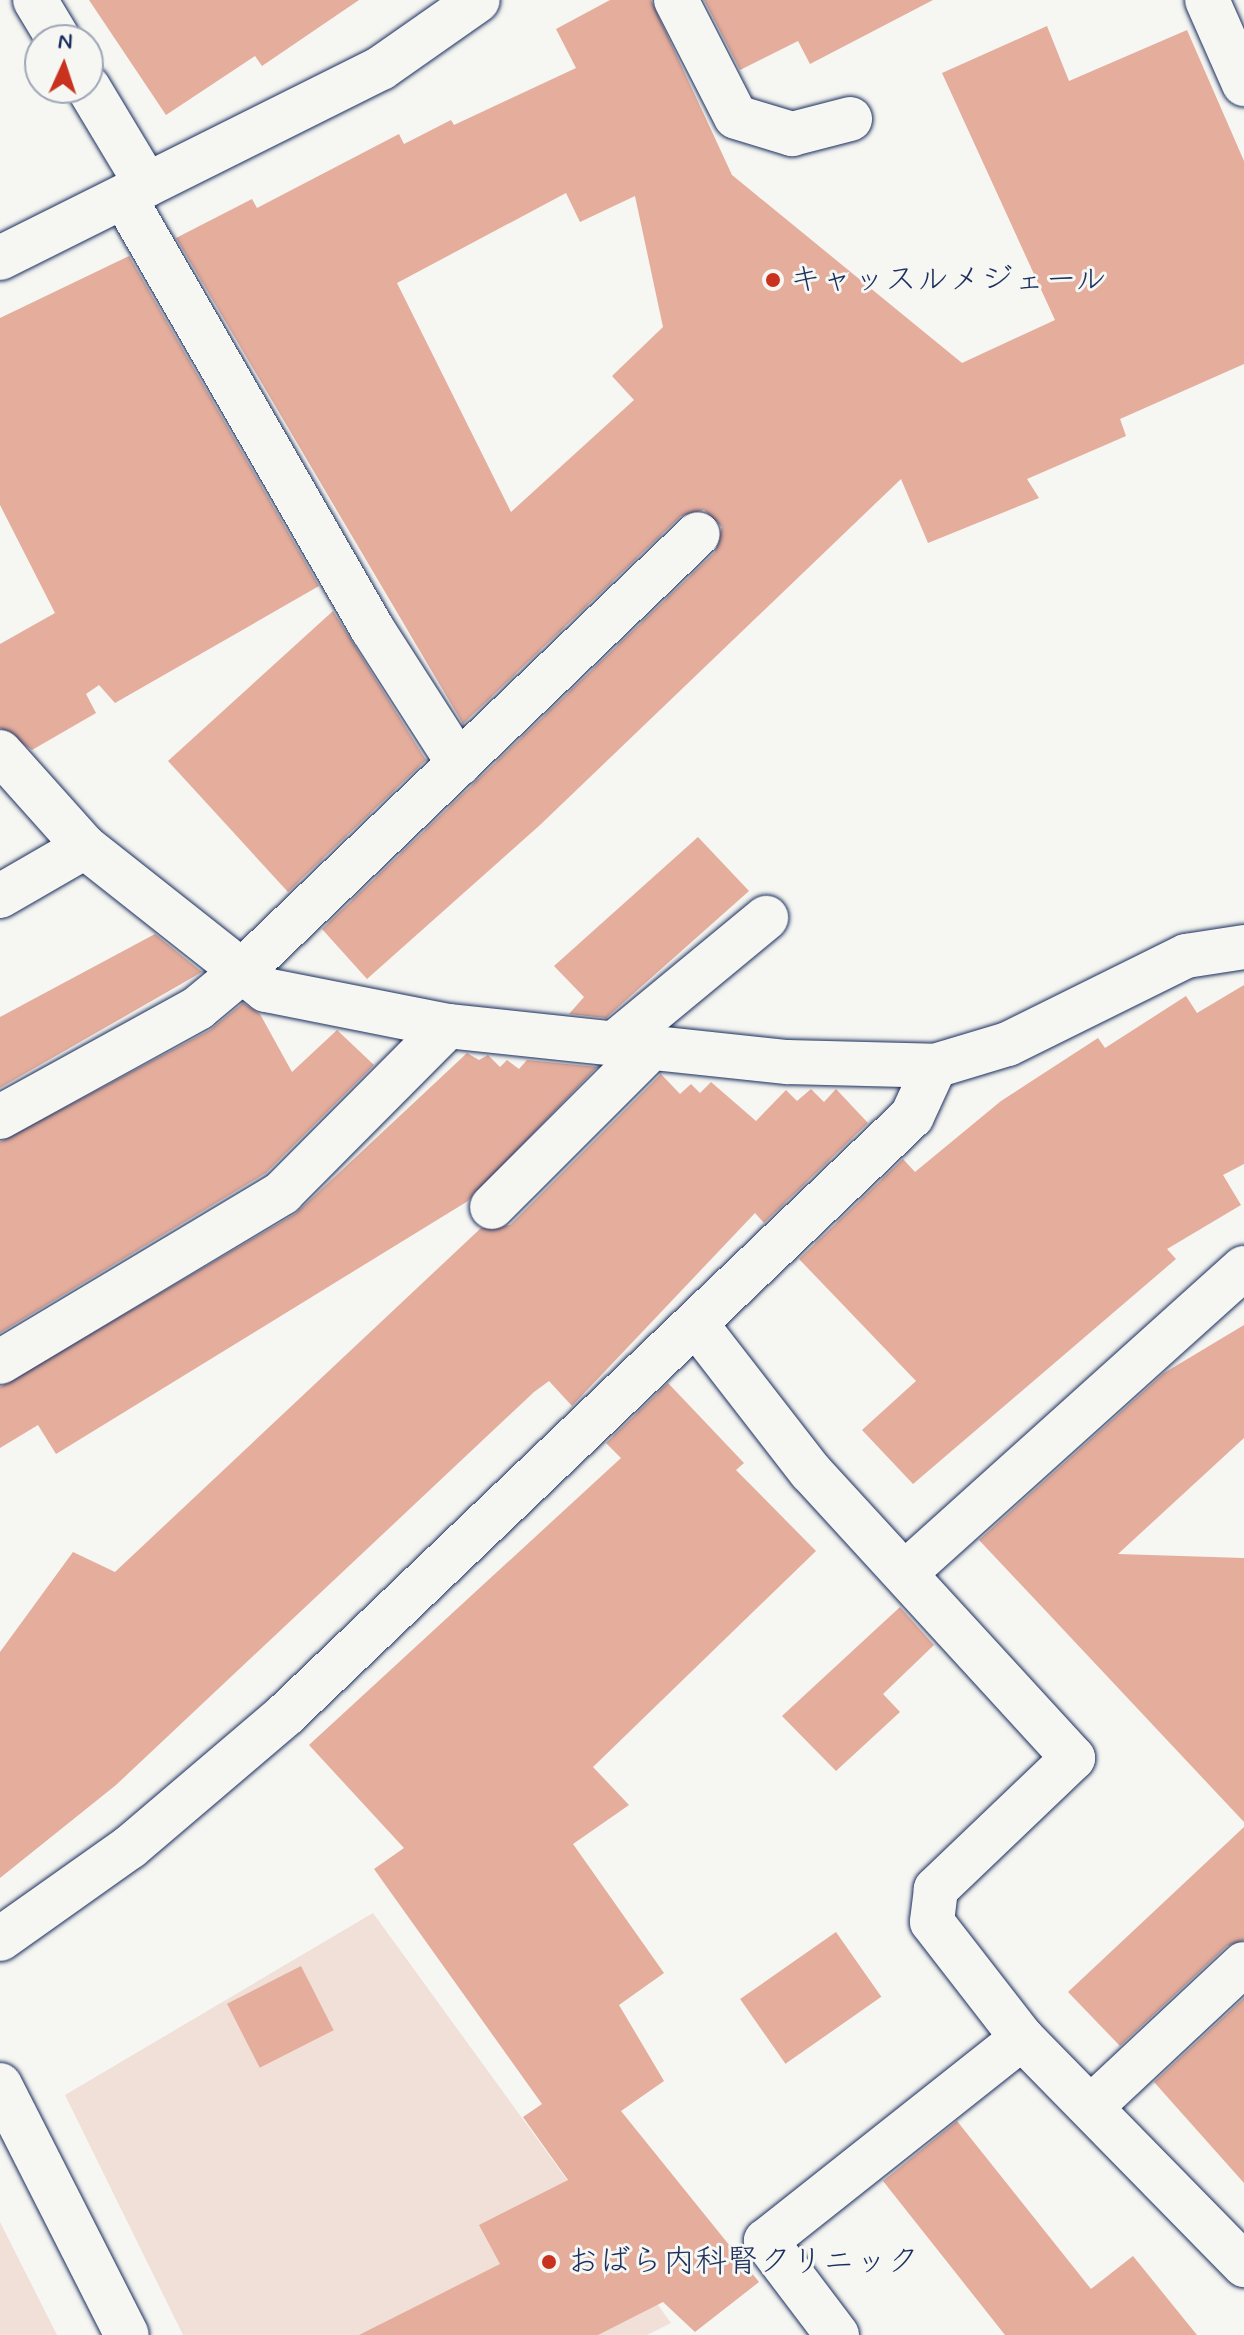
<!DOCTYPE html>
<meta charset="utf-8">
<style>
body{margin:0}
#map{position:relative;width:1244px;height:2335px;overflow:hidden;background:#f6f6f2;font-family:Mynerve,"Klee One",sans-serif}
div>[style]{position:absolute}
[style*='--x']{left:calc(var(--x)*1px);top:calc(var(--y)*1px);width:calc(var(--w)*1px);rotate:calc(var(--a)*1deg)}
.built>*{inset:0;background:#f1e0d8}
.building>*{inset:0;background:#e4ad9c;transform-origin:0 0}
.roads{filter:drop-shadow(0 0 2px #1b2f5e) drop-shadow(0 0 2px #1b2f5e)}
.minor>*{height:44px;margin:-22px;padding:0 22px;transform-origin:22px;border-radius:22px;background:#f6f6f2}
.major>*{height:44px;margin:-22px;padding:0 22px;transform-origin:22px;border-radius:22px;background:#f6f6f2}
.dots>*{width:22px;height:22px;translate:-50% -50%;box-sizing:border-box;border:4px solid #f6f6f2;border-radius:50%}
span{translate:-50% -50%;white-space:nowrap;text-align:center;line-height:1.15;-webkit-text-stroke:6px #f6f6f2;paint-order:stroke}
.poi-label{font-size:32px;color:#1b2f5e}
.left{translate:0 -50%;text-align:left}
.north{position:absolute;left:24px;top:24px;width:80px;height:80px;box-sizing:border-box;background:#f6f6f2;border:2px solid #9ea6b7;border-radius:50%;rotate:3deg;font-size:22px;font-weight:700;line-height:32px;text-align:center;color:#1b2f5e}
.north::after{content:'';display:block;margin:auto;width:28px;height:36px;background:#c8321e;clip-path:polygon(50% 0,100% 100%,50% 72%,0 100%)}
</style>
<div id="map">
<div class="built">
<div style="clip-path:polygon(373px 1913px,671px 2323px,647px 2335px,183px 2335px,65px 2095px)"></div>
<div style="clip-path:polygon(0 2222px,57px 2335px,0 2335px)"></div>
</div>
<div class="building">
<div style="clip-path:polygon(89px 0,359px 0,262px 66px,255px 56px,166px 115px)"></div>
<div style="clip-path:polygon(evenodd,610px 0,651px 0,732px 175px,962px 363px,1055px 320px,942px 73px,1047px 26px,1069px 81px,1187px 30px,1244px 161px,1244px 364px,1120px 419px,1126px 436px,1027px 479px,1039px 498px,928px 543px,901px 479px,540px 825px,367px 979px,322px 929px,715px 552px,722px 527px,704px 510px,681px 516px,463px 724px,176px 238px,252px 199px,257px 208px,399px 134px,404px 144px,451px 120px,454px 125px,576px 68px,556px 29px,610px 0,566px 193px,580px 222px,635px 196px,663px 327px,612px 376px,634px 400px,511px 512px,397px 283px,566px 193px)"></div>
<div style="clip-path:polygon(704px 0,933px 0,810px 64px,798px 41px,740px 70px)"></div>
<div style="clip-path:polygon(129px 256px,319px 586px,115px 703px,99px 685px,86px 694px,96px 713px,32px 750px,0 728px,0 644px,55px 613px,0 505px,0 318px)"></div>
<div style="clip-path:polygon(333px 611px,426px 760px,288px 892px,168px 761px)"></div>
<div style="clip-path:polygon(698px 837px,749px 891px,606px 1018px,569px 1014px,584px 997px,554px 966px)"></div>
<div style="clip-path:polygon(155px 934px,202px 972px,0 1088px,0 1017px)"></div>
<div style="clip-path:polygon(1244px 985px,1244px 1164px,1223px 1175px,1241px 1205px,1167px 1249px,1176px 1259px,913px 1484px,862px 1430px,916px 1381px,799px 1259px,903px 1159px,915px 1172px,1001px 1101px,1098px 1038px,1105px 1048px,1186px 996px,1197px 1013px)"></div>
<div style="clip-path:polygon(243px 1003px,260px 1014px,292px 1072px,337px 1030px,374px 1065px,266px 1173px,0 1333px,0 1142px,210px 1030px)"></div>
<div style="clip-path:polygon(467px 1053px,479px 1060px,488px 1055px,500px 1067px,507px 1060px,519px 1069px,527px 1060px,597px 1067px,468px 1201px,56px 1454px,38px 1425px,0 1448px,0 1387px,295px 1214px)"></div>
<div style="clip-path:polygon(661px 1074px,680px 1094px,691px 1084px,700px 1093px,711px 1082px,756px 1121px,786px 1090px,797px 1101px,811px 1089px,824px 1102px,836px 1089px,868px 1123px,764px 1223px,755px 1213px,572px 1406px,549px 1381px,534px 1392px,116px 1785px,0 1878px,0 1652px,73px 1552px,115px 1572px,481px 1228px,510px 1225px)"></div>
<div style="clip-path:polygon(1244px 1325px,1244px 1438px,1118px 1554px,1244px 1558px,1244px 1822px,979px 1540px,1164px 1373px)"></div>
<div style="clip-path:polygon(668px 1383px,744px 1463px,736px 1470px,816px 1551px,593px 1767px,629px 1805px,573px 1844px,664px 1973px,619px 2005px,664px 2081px,621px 2111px,759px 2282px,695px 2332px,663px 2302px,598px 2335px,359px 2335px,500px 2264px,479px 2225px,568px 2180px,523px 2117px,542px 2104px,374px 1869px,404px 1848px,309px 1745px,621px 1458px,606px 1443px)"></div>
<div style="clip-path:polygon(900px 1607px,934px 1645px,883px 1694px,900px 1712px,836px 1771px,782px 1716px)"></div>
<div style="clip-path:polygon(1244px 1827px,1244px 1940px,1227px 1946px,1120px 2046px,1068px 1992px)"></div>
<div style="left:836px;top:1932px;width:79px;height:117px;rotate:55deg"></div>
<div style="left:301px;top:1966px;width:72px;height:83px;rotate:63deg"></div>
<div style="clip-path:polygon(1244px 1998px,1244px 2183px,1154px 2082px)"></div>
<div style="clip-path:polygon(957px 2121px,1091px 2289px,1133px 2256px,1197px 2335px,1005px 2335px,883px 2181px)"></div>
</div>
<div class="roads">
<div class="minor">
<div style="--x:35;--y:0;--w:47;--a:59"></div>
<div style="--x:676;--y:0;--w:131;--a:62.9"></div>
<div style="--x:736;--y:117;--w:59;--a:16.9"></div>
<div style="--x:792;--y:134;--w:60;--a:-14.5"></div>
<div style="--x:1207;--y:0;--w:92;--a:66.2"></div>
<div style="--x:88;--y:87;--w:114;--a:59"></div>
<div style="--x:124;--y:197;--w:499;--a:60.1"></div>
<div style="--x:373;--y:630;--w:159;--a:57.3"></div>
<div style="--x:0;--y:258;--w:426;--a:-26.5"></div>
<div style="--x:381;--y:68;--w:118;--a:-35"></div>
<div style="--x:0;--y:752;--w:127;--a:48.2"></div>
<div style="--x:85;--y:847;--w:231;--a:38.3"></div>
<div style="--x:266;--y:990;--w:186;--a:11.2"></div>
<div style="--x:448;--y:1026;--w:341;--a:6.1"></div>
<div style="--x:787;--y:1062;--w:148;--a:1.5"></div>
<div style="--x:935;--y:1066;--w:76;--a:-16.8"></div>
<div style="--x:1008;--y:1044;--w:199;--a:-26.3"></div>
<div style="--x:1186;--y:956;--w:59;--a:-8.8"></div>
<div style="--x:0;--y:896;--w:98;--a:-30"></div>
<div style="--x:616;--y:1042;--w:195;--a:-39.6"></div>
<div style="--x:0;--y:1117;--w:226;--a:-28.8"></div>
<div style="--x:198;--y:1008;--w:55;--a:-39.8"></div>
<div style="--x:240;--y:973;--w:634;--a:-43.79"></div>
<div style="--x:492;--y:1207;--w:226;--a:-45"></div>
<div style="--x:696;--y:1324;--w:187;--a:52.2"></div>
<div style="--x:811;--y:1472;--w:388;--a:47.5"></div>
<div style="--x:1073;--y:1758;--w:190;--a:136.3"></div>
<div style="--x:936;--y:1889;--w:33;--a:97"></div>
<div style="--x:932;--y:1922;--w:147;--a:52.2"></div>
<div style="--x:1022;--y:2038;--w:318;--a:45.6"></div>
<div style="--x:0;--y:1362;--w:329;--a:-30.9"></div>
<div style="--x:282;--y:1193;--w:235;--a:-45.2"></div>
<div style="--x:905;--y:1573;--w:456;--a:-42"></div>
<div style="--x:0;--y:1939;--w:159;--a:-35.3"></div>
<div style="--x:130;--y:1847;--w:204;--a:-40.4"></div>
<div style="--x:285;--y:1715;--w:867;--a:-43.69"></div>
<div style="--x:912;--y:1116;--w:55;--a:-65.3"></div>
<div style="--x:1091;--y:2107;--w:209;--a:-43.1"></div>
<div style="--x:837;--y:2335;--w:118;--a:-127.1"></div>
<div style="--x:766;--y:2241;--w:327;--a:-38.4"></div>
</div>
<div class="major">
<div style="--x:0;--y:2085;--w:280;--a:63.1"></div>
</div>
</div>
<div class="dots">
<div style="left:773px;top:280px;background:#c8321e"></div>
<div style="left:549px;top:2262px;background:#c8321e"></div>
</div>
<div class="poi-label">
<span class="left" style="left:789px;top:280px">キャッスルメジェール</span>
<span class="left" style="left:567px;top:2262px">おばら内科腎クリニック</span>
</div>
<div class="north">N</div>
</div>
